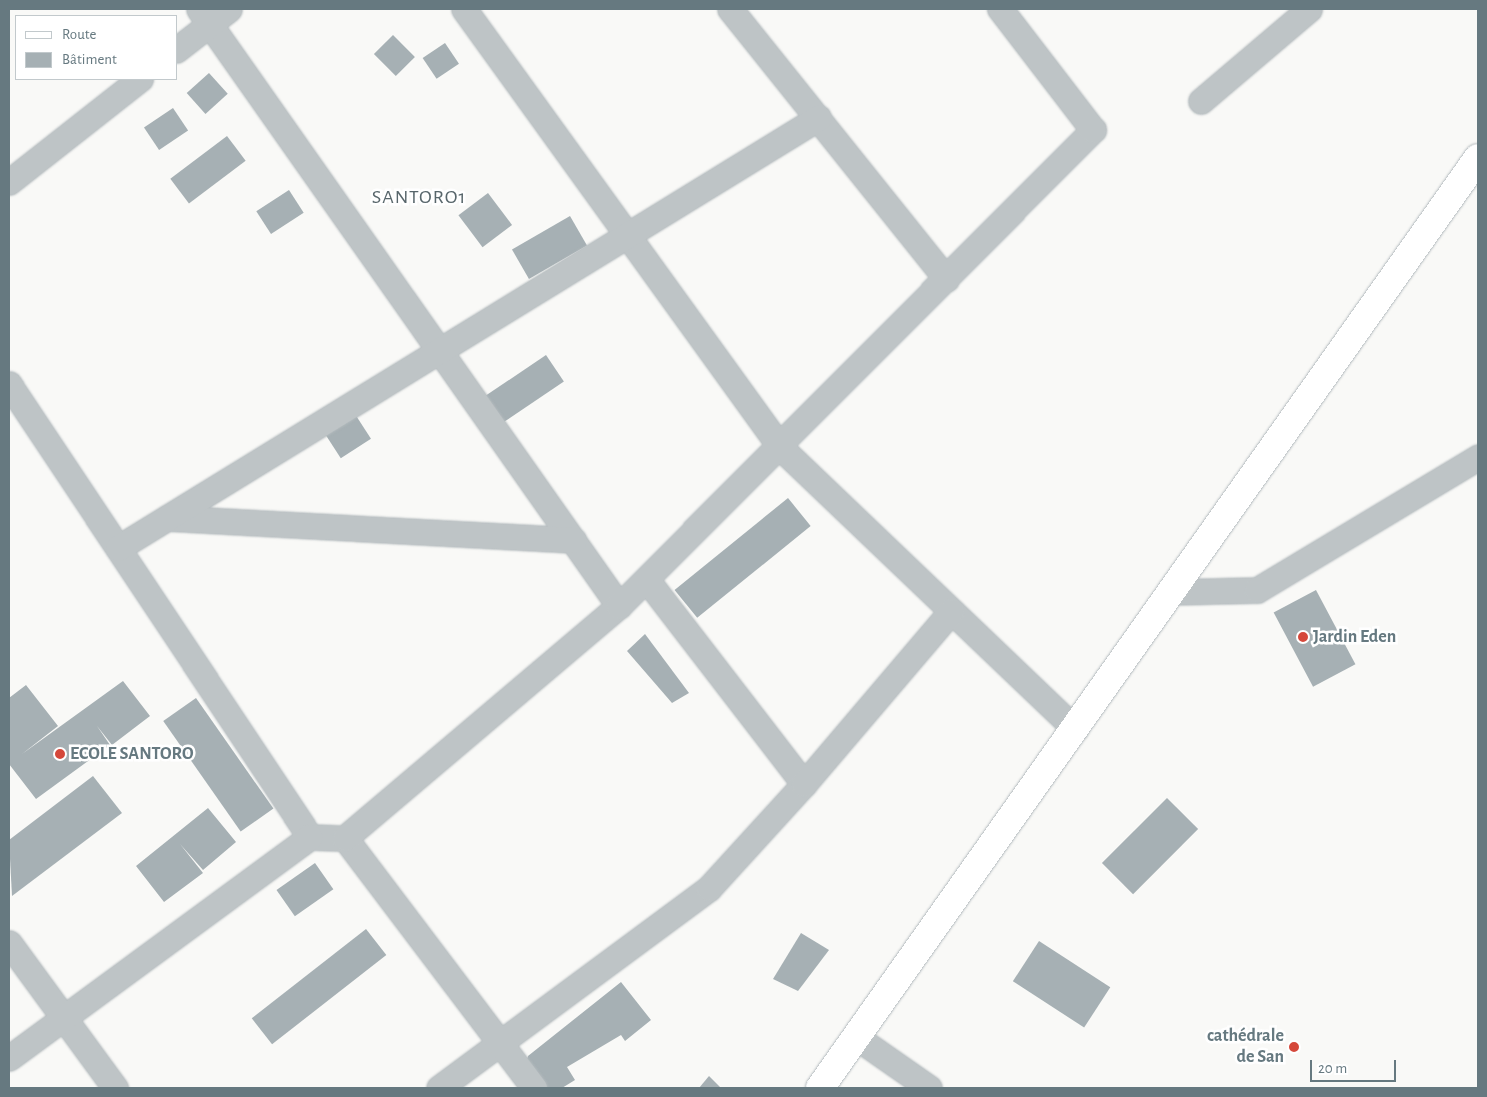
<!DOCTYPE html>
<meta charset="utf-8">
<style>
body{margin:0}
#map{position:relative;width:1487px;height:1097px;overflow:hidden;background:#f9f9f7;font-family:"Alegreya Sans",sans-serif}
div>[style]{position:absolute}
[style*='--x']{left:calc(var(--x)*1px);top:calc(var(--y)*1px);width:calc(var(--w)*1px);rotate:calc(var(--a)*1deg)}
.building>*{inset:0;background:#a6b0b4;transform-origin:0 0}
.roads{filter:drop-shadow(0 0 1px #b3babd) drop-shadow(0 0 1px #b3babd)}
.street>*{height:25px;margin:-12.5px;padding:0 12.5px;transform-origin:12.5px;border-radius:12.5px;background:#bec4c6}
.secondary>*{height:28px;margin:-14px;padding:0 14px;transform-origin:14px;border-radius:14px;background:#fff}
.dots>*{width:14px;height:14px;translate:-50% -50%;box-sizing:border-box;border:2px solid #fff;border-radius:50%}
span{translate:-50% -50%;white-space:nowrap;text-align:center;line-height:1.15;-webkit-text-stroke:5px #fff;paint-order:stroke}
.poi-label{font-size:18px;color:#667980;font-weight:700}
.left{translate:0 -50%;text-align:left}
.right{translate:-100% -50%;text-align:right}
.quarter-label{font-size:20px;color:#58666b;letter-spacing:1px}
.frame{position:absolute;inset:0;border:10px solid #667980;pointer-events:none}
.legend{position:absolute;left:15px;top:15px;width:162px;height:65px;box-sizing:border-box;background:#fff;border:1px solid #c2c9cc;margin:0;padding:6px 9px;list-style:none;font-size:15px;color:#667980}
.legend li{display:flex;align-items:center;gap:10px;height:25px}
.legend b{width:25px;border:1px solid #c2c9cc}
.scale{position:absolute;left:1310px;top:1060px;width:86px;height:22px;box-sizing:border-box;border:2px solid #667980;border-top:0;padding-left:6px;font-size:15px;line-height:18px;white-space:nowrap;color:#667980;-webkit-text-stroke:4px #fff;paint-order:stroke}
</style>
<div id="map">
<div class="building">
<div style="left:393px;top:35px;width:31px;height:27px;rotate:45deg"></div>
<div style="left:445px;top:43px;width:25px;height:27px;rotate:56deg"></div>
<div style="left:209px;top:73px;width:28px;height:30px;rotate:48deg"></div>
<div style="left:173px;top:108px;width:27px;height:35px;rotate:56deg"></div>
<div style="left:227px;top:136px;width:31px;height:71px;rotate:53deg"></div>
<div style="left:289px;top:190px;width:27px;height:39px;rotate:57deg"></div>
<div style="left:488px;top:193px;width:40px;height:37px;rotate:53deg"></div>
<div style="left:570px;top:216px;width:34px;height:67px;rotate:60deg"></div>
<div style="left:546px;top:355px;width:32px;height:73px;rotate:56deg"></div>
<div style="left:353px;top:411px;width:33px;height:36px;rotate:57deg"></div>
<div style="left:788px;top:498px;width:36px;height:146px;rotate:51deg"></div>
<div style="left:1316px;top:590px;width:84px;height:48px;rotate:62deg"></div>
<div style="clip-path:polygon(645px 634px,689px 693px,672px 703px,627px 651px)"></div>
<div style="clip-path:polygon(123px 681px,150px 716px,112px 745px,97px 726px,110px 745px,36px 799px,9px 764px,9px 698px,26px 685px,58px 726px,22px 754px)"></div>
<div style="left:196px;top:698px;width:135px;height:40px;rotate:55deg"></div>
<div style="clip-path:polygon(93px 776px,122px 813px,12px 896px,9px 840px)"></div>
<div style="left:1167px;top:798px;width:44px;height:92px;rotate:45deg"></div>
<div style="clip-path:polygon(208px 808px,236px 842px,203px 870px,180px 844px,203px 873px,164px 902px,136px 866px)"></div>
<div style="left:315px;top:863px;width:32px;height:47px;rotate:55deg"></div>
<div style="left:366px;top:929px;width:33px;height:145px;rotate:52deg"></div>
<div style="clip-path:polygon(801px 933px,829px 950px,798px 991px,773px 979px)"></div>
<div style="left:1039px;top:941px;width:85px;height:48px;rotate:33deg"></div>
<div style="clip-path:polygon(621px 982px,651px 1020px,625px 1041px,621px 1035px,567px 1067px,575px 1080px,562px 1088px,546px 1088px,526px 1063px,528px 1056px)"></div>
<div style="clip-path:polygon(709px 1076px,721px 1088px,699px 1088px)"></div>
</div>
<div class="roads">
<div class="street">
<div style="--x:199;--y:9;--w:730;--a:54.87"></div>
<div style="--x:464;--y:9;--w:541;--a:54.17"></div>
<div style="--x:781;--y:448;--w:407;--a:43.7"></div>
<div style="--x:730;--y:9;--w:346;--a:51.3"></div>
<div style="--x:176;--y:50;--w:67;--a:-37.7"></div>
<div style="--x:1201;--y:101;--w:142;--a:-40.4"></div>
<div style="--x:9;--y:182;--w:167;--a:-38.2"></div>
<div style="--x:9;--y:384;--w:544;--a:56.4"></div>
<div style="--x:310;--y:837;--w:35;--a:2"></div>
<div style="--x:167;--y:518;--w:407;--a:3.1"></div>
<div style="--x:118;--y:548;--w:822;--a:-31.56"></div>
<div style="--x:647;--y:580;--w:257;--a:52.4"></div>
<div style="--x:1171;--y:592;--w:86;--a:-1.3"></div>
<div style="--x:1257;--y:590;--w:258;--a:-31"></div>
<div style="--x:9;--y:943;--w:180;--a:53.8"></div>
<div style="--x:856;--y:1037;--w:89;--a:34.9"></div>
<div style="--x:9;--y:1058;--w:373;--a:-36.3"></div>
<div style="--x:439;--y:1088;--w:336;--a:-36.5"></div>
<div style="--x:709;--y:888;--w:141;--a:-47.6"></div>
<div style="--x:804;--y:784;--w:227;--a:-49.6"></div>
<div style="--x:534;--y:1088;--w:313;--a:-127.1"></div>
<div style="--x:345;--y:838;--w:359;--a:-40.3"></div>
<div style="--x:619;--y:606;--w:672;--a:-45.12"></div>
<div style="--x:1093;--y:130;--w:153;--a:-127.5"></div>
</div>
<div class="secondary">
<div style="--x:820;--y:1088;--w:1139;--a:-54.72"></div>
</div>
</div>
<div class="dots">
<div style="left:1303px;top:637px;background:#d5483b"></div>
<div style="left:60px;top:754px;background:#d5483b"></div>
<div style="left:1294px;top:1047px;background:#d5483b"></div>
</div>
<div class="poi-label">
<span class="left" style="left:1313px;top:637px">Jardin Eden</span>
<span class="left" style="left:70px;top:754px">ECOLE SANTORO</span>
<span class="right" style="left:1284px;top:1047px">cathédrale<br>de San</span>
</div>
<div class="quarter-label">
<span style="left:419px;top:197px">SANTORO1</span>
</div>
<div class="frame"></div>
<ul class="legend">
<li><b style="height:6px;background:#fff"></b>Route</li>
<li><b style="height:14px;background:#a6b0b4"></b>Bâtiment</li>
</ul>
<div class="scale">20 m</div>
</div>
